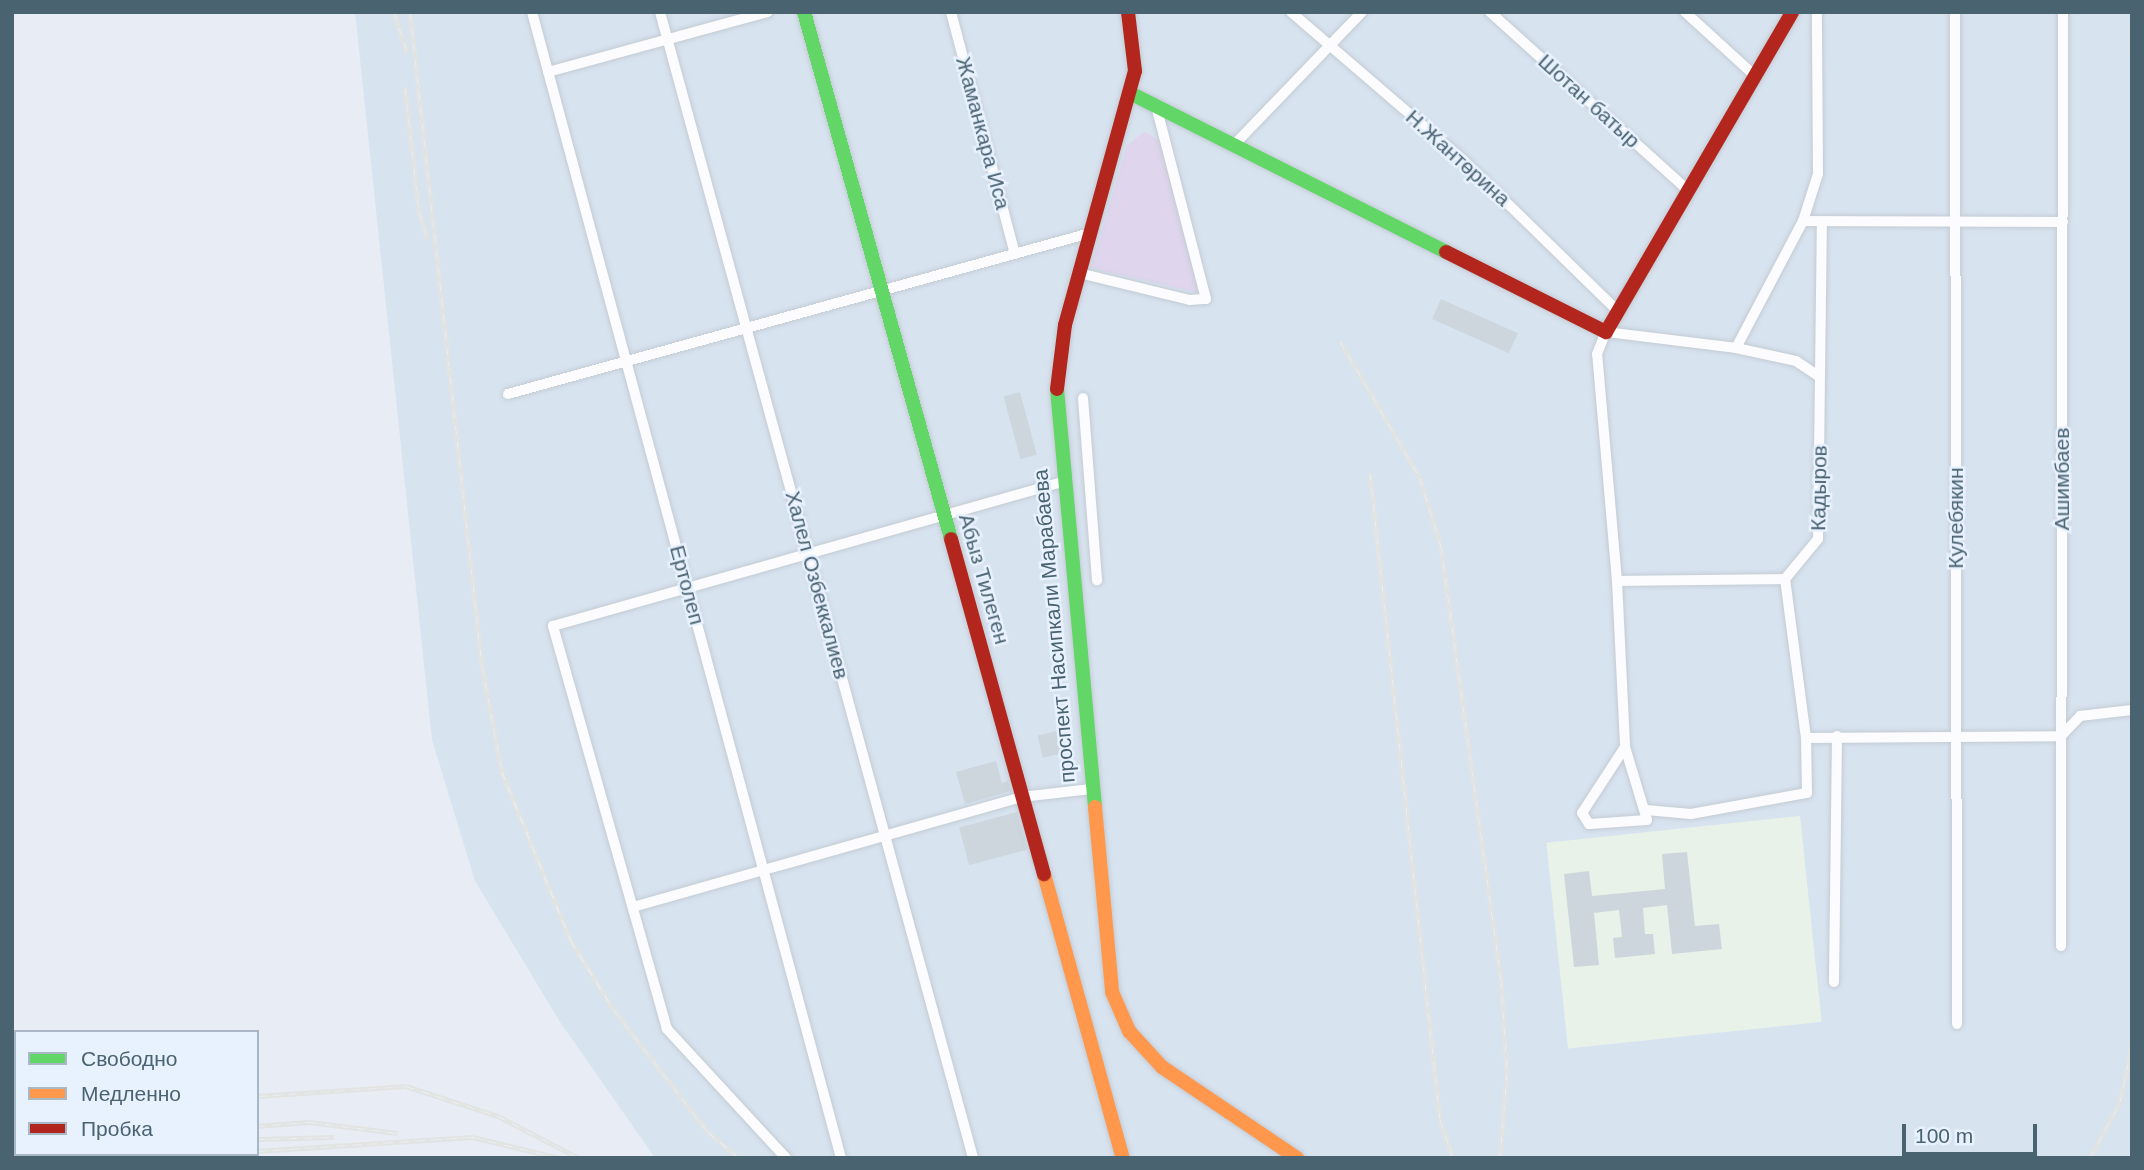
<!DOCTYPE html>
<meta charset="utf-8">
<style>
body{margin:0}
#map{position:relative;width:2144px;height:1170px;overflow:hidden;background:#e8edf5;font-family:Helvetica,sans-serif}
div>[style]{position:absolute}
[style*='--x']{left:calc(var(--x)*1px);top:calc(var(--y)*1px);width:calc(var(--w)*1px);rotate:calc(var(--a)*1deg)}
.residential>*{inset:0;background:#d8e3f0}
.education>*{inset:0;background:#e8f2e9;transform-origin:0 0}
.green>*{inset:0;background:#dfd5ed}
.building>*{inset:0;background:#cdd6dd;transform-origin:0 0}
.roads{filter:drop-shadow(0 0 2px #c3ccd3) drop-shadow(0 0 2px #c3ccd3)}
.street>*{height:10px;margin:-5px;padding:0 5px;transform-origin:5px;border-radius:5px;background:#fcfcfe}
.fast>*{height:14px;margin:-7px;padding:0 7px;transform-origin:7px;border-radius:7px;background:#63d668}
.slow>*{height:14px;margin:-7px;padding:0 7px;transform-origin:7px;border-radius:7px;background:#ff974d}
.jam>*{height:14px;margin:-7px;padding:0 7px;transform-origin:7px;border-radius:7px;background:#b3261e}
.rail>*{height:5px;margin-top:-2.5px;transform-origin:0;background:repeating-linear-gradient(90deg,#e8f1fe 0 8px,#e1e4e1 0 16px);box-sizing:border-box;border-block:2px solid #e1e4e1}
span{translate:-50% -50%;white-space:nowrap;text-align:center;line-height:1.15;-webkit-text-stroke:5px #e8f1fe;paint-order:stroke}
.street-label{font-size:21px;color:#4a6371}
.frame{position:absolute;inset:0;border:14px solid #4a6371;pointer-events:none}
.legend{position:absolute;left:14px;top:1030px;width:245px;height:126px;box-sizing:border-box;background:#e8f1fe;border:2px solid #a9b8c6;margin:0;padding:9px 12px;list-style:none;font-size:21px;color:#4a6371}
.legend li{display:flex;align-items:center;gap:14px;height:35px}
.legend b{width:35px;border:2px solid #a9b8c6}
.scale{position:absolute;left:1902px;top:1124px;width:135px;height:32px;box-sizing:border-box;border:4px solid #4a6371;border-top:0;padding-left:9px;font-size:21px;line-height:24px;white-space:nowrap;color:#4a6371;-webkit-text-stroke:5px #e8f1fe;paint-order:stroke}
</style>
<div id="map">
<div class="residential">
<div style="clip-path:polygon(355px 12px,2132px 12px,2132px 1158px,655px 1158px,560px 1022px,475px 881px,432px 740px)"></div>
</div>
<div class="education">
<div style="left:1800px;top:816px;width:207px;height:255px;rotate:84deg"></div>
</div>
<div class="green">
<div style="clip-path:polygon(1144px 132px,1160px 140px,1200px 293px,1091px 268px,1127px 145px)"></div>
</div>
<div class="building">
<div style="left:1441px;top:299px;width:84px;height:22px;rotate:24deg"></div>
<div style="left:1020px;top:392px;width:65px;height:17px;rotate:75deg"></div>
<div style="left:1061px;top:730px;width:23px;height:24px;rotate:77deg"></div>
<div style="clip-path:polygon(996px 761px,1002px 783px,1008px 781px,1011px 791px,965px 804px,956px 772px)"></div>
<div style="left:1017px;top:812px;width:39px;height:60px;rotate:75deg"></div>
<div style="clip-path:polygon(1687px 852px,1695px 926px,1719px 924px,1722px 949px,1672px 954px,1667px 905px,1643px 908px,1645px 934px,1653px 934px,1655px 954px,1615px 958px,1613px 938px,1622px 937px,1619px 910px,1594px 913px,1599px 965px,1574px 967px,1564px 874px,1589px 871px,1592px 896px,1665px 889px,1662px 854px)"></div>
</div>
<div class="roads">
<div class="street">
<div style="--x:532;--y:12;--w:1187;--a:74.91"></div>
<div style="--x:660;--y:12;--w:1188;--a:74.72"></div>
<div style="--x:951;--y:12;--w:250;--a:75.2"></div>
<div style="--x:1291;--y:12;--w:227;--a:40.7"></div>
<div style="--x:1463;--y:160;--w:216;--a:44.3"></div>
<div style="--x:1490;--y:12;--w:266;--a:42"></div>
<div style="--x:1685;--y:12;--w:95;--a:42.4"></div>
<div style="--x:1955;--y:12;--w:1012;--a:89.89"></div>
<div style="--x:548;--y:72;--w:228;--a:-15.3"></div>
<div style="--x:1233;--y:146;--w:186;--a:-46.1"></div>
<div style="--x:1803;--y:221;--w:260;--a:0.2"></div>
<div style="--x:1079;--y:273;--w:114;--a:13.7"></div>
<div style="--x:1190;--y:300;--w:16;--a:-4"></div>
<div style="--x:1206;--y:299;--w:196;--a:-104.5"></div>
<div style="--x:1736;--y:348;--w:61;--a:12.2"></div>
<div style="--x:1796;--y:361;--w:29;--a:34"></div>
<div style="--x:508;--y:394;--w:604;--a:-15.46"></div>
<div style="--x:1083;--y:398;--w:183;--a:85.6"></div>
<div style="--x:1785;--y:579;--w:168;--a:179.3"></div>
<div style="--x:1617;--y:581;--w:228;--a:-95"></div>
<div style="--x:1597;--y:354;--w:24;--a:-68"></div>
<div style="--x:1606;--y:332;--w:131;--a:7"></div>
<div style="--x:1736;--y:348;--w:144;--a:-62.2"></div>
<div style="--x:1803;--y:221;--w:49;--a:-72.3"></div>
<div style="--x:1818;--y:174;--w:162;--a:-90.4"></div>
<div style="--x:1617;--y:581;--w:166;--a:87.2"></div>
<div style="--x:1625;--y:747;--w:76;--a:73.2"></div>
<div style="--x:1647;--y:820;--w:58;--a:176.1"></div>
<div style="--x:1589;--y:824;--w:13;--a:-122"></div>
<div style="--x:1582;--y:813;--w:79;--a:-56.9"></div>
<div style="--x:1806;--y:738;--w:255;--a:-0.4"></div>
<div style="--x:2061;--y:736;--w:28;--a:-46"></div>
<div style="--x:2080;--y:716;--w:52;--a:-6.6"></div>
<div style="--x:1646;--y:810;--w:45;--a:5.1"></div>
<div style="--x:1691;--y:814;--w:118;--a:-10.3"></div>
<div style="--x:1807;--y:793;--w:55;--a:-91"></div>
<div style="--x:1806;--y:738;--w:160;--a:-97.5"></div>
<div style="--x:1785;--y:579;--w:52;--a:-50.5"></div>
<div style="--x:1818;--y:539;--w:316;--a:-89.3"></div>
<div style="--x:633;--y:907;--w:404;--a:-15.8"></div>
<div style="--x:1022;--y:797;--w:69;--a:-6.6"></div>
<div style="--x:2061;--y:946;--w:934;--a:-89.88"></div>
<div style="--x:1834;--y:982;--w:246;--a:-89.3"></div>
<div style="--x:786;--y:1158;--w:176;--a:-132.7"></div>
<div style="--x:667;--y:1029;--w:419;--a:-105.8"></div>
<div style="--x:553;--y:626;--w:529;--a:-15.8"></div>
</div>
<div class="fast">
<div style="--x:804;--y:12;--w:547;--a:74.41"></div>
<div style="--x:1130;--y:93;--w:354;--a:26.7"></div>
<div style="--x:1057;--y:389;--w:420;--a:84.8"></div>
</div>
<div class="slow">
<div style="--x:1095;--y:807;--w:186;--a:84.7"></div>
<div style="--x:1112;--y:992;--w:43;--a:66.4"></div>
<div style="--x:1129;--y:1031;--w:49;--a:47.5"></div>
<div style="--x:1162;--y:1067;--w:163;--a:34"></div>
<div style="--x:1044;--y:874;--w:295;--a:74.5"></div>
</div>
<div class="jam">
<div style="--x:1446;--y:252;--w:179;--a:26.6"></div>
<div style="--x:1606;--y:332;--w:370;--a:-59.8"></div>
<div style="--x:1057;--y:389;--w:64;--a:-82.9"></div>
<div style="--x:1065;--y:325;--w:263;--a:-74.6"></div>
<div style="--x:1135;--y:71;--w:59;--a:-96.8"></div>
<div style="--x:951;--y:539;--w:348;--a:74.5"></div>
</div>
</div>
<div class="rail">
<div style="--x:394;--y:12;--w:42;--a:72"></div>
<div style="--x:410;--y:12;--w:658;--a:83.72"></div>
<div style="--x:482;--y:666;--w:108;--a:79.3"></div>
<div style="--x:502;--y:772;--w:183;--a:67.8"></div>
<div style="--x:571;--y:941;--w:81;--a:58.1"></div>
<div style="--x:614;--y:1010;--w:154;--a:52.4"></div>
<div style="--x:708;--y:1132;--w:40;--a:40"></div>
<div style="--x:2132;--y:29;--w:23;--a:90"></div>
<div style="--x:405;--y:87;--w:126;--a:83.6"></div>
<div style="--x:419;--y:212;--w:28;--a:72"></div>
<div style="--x:1340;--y:341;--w:159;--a:59.7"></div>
<div style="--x:1420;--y:478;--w:72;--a:73.1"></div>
<div style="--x:1441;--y:547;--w:436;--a:82.1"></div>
<div style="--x:1501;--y:979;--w:94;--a:86.3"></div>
<div style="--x:1507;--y:1073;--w:85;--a:94.7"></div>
<div style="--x:1370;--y:473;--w:651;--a:83.83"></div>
<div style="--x:1440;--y:1120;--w:40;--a:71.1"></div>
<div style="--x:257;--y:1096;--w:149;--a:-3.8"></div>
<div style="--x:406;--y:1086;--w:97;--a:18.1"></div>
<div style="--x:498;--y:1116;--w:91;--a:27.4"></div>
<div style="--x:257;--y:1126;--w:52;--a:-4.4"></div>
<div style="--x:309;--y:1122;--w:89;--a:7.1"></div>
<div style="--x:257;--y:1139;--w:77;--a:-1.5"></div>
<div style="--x:257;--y:1151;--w:216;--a:-3.7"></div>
<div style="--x:473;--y:1137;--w:89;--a:13.6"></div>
<div style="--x:177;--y:1157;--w:38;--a:-5"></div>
<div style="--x:2090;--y:1158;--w:64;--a:-61.8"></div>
<div style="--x:2120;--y:1102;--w:58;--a:-78.1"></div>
</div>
<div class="street-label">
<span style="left:1589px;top:101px;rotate:42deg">Шотан батыр</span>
<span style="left:983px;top:133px;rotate:75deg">Жаманкара Иса</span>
<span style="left:1458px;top:158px;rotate:42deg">Н.Жантөрина</span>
<span style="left:2062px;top:479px;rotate:-90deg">Ашимбаев</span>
<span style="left:1819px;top:488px;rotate:-89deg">Кадыров</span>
<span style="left:1956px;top:518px;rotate:-90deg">Кулебякин</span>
<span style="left:984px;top:579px;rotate:74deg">Абыз Тилеген</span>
<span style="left:687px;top:585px;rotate:75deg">Ертолеп</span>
<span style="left:817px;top:585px;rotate:75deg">Халел Озбеккалиев</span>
<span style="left:1054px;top:626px;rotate:-95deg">проспект Насипкали Марабаева</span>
</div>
<div class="frame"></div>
<ul class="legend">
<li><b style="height:9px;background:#63d668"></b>Свободно</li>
<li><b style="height:9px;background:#ff974d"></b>Медленно</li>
<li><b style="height:9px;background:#b3261e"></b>Пробка</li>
</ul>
<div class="scale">100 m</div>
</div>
